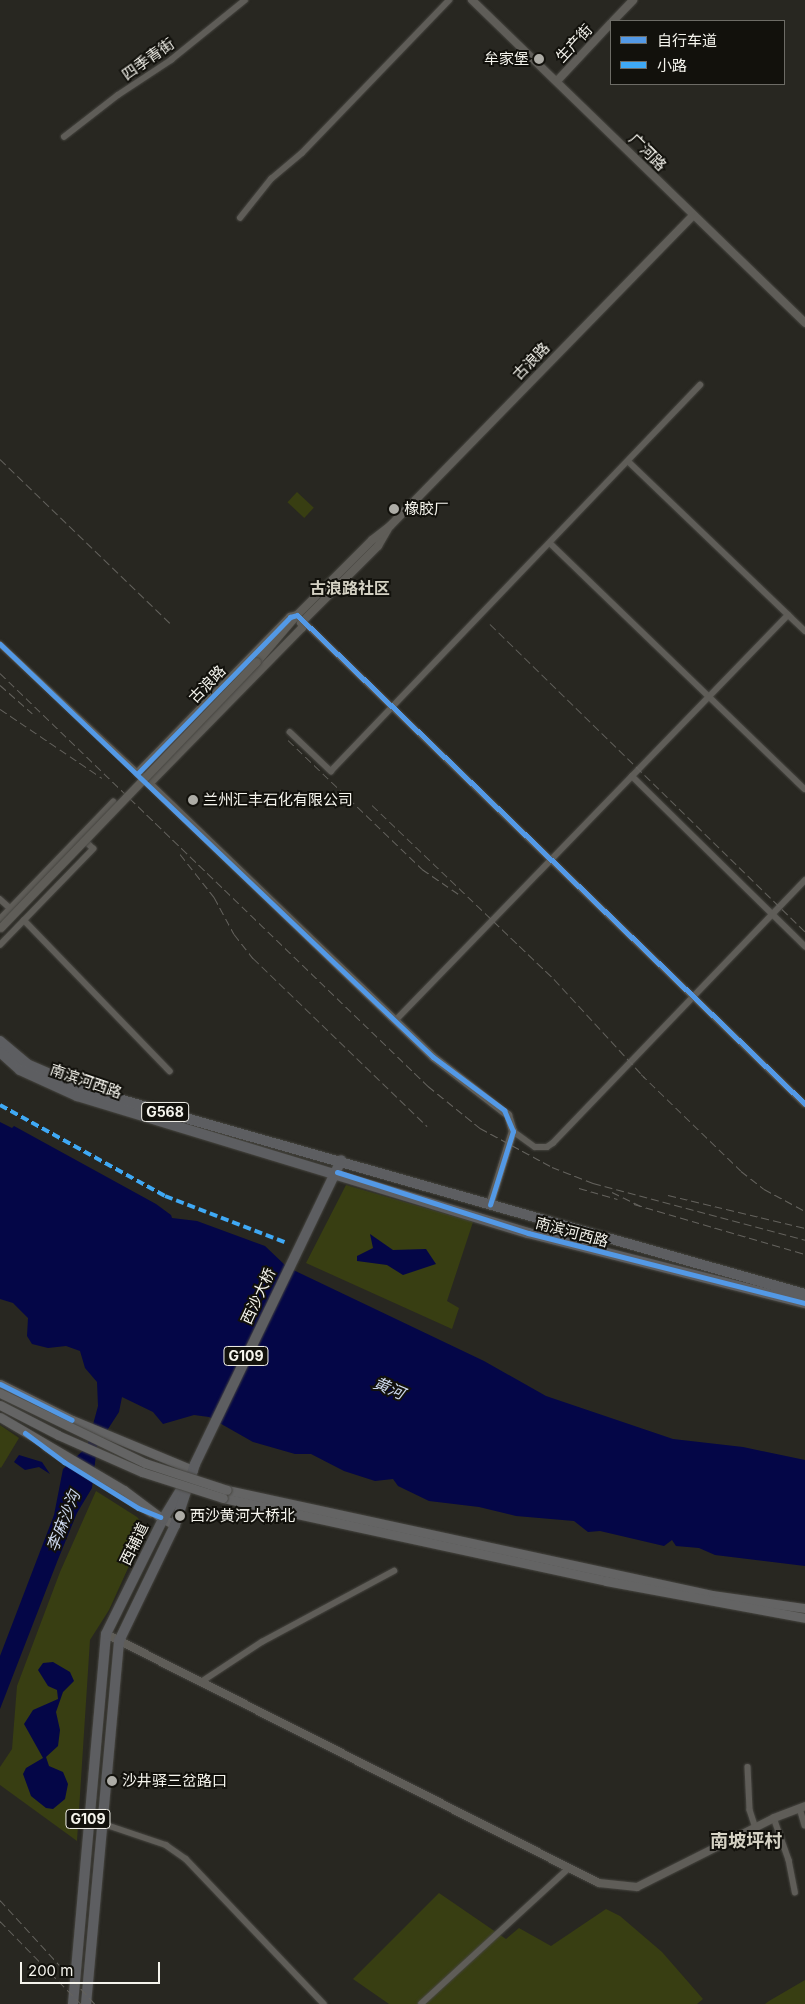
<!DOCTYPE html>
<meta charset="utf-8">
<style>
body{margin:0}
#map{position:relative;width:805px;height:2004px;overflow:hidden;background:#282721;font-family:Inter,"Noto Sans SC",sans-serif}
div>[style]{position:absolute}
[style*='--x']{left:calc(var(--x)*1px);top:calc(var(--y)*1px);width:calc(var(--w)*1px);rotate:calc(var(--a)*1deg)}
.green>*{inset:0;background:#383e12;transform-origin:0 0}
.water>*{inset:0;background:#040647}
.roads{filter:drop-shadow(0 0 1px #464540) drop-shadow(0 0 1px #464540)}
.street>*{height:5.5px;margin:-2.75px;padding:0 2.75px;transform-origin:2.75px;border-radius:2.75px;background:#5f5d58}
.secondary>*{height:8px;margin:-4px;padding:0 4px;transform-origin:4px;border-radius:4px;background:#5f5d58}
.primary>*{height:9px;margin:-4.5px;padding:0 4.5px;transform-origin:4.5px;border-radius:4.5px;background:#646464}
.highway>*{height:10px;margin:-5px;padding:0 5px;transform-origin:5px;border-radius:5px;background:#5d5e61}
.rail>*{height:1px;margin-top:-0.5px;transform-origin:0;background:repeating-linear-gradient(90deg,#64625d 0 8px,transparent 0 12px)}
.bridges{filter:drop-shadow(0 0 1px #464540) drop-shadow(0 0 1px #464540)}
.secondary-bridge>*{height:8px;margin:-4px;padding:0 4px;transform-origin:4px;border-radius:4px;background:#5f5d58}
.primary-bridge>*{height:9px;margin:-4.5px;padding:0 4.5px;transform-origin:4.5px;border-radius:4.5px;background:#646464}
.quiet>*{height:4px;margin-top:-2px;transform-origin:0;background:repeating-linear-gradient(90deg,#3fa9f5 0 8px,transparent 0 12px)}
.cycleway>*{height:5px;margin:-2.5px;padding:0 2.5px;transform-origin:2.5px;border-radius:2.5px;background:#5399e6}
.dots>*{width:14px;height:14px;translate:-50% -50%;box-sizing:border-box;border:2px solid #12110c;border-radius:50%}
span{translate:-50% -50%;white-space:nowrap;text-align:center;line-height:1.15;-webkit-text-stroke:4px #12110c;paint-order:stroke}
.shield-label span{padding:1px 4px;background:#12110c;border:1px solid;border-radius:4px;-webkit-text-stroke-width:0}
.shield-label{font-size:14px;color:#f5f4ed;font-weight:700}
.street-label{font-size:15px;color:#f5f4ed}
.poi-label{font-size:15px;color:#f5f4ed}
.right{translate:-100% -50%;text-align:right}
.left{translate:0 -50%;text-align:left}
.neighbourhood-label{font-size:16px;color:#d5d2c4;font-weight:700}
.water-label{font-size:16px;color:#ccd8ed;font-style:italic}
.quarter-label{font-size:18px;color:#d5d2c4;font-weight:700}
.legend{position:absolute;left:610px;top:20px;width:175px;height:65px;box-sizing:border-box;background:#12110c;border:1px solid #6d6c66;margin:0;padding:6px 9px;list-style:none;font-size:15px;color:#f5f4ed}
.legend li{display:flex;align-items:center;gap:10px;height:25px}
.legend b{width:25px;border:1px solid #6d6c66}
.scale{position:absolute;left:20px;top:1962px;width:140px;height:22px;box-sizing:border-box;border:2px solid #f5f4ed;border-top:0;padding-left:6px;font-size:15px;line-height:18px;white-space:nowrap;color:#f5f4ed;-webkit-text-stroke:4px #12110c;paint-order:stroke}
</style>
<div id="map">
<div class="green">
<div style="left:297px;top:492px;width:23px;height:14px;rotate:43deg"></div>
<div style="clip-path:polygon(346px 1185px,473px 1222px,447px 1301px,459px 1308px,452px 1329px,306px 1263px)"></div>
<div style="clip-path:polygon(0 1425px,19px 1438px,1px 1468px,0 1467px)"></div>
<div style="clip-path:polygon(96px 1491px,137px 1517px,144px 1525px,144px 1533px,109px 1610px,90px 1640px,77px 1841px,0 1785px,0 1767px,12px 1749px,17px 1686px,60px 1572px)"></div>
<div style="clip-path:polygon(439px 1893px,506px 1939px,519px 1928px,551px 1946px,606px 1909px,620px 1916px,662px 1952px,703px 1999px,697px 2004px,389px 2004px,353px 1979px)"></div>
<div style="clip-path:polygon(805px 1980px,805px 2004px,765px 2004px,769px 2001px)"></div>
</div>
<div class="water">
<div style="clip-path:polygon(0 1122px,12px 1128px,14px 1126px,156px 1204px,171px 1215px,172px 1218px,197px 1221px,265px 1246px,287px 1267px,484px 1361px,546px 1396px,673px 1439px,743px 1447px,805px 1460px,805px 1566px,715px 1555px,699px 1548px,676px 1546px,672px 1540px,664px 1546px,600px 1531px,588px 1532px,574px 1521px,516px 1516px,479px 1507px,429px 1501px,398px 1486px,393px 1479px,375px 1481px,344px 1471px,311px 1454px,295px 1454px,253px 1442px,209px 1417px,194px 1415px,163px 1424px,153px 1412px,122px 1397px,119px 1412px,97px 1446px,92px 1488px,77px 1513px,57px 1562px,0 1709px,0 1656px,54px 1515px,63px 1469px,87px 1447px,98px 1406px,97px 1382px,85px 1368px,80px 1351px,66px 1346px,48px 1348px,32px 1344px,27px 1336px,28px 1318px,13px 1303px,0 1299px)"></div>
<div style="clip-path:polygon(370px 1234px,393px 1250px,426px 1249px,436px 1264px,403px 1275px,387px 1265px,357px 1261px,357px 1256px,373px 1248px)"></div>
<div style="clip-path:polygon(19px 1455px,42px 1462px,50px 1474px,39px 1467px,25px 1470px,14px 1462px)"></div>
<div style="clip-path:polygon(53px 1662px,70px 1672px,74px 1681px,63px 1692px,56px 1712px,60px 1730px,58px 1746px,46px 1757px,49px 1766px,63px 1772px,68px 1784px,65px 1799px,53px 1809px,46px 1808px,31px 1796px,23px 1774px,26px 1768px,43px 1758px,24px 1724px,33px 1710px,58px 1699px,57px 1690px,48px 1686px,38px 1670px,43px 1663px)"></div>
</div>
<div class="roads">
<div class="street">
<div style="--x:64;--y:137;--w:68;--a:-37.9"></div>
<div style="--x:118;--y:95;--w:64;--a:-33.4"></div>
<div style="--x:171;--y:60;--w:95;--a:-39"></div>
<div style="--x:240;--y:218;--w:50;--a:-51.5"></div>
<div style="--x:271;--y:179;--w:40;--a:-40"></div>
<div style="--x:302;--y:153;--w:212;--a:-46.1"></div>
<div style="--x:629;--y:462;--w:244;--a:43.8"></div>
<div style="--x:550;--y:543;--w:354;--a:44"></div>
<div style="--x:302;--y:620;--w:698;--a:43.9"></div>
<div style="--x:0;--y:644;--w:189;--a:43.1"></div>
<div style="--x:290;--y:732;--w:57;--a:43.6"></div>
<div style="--x:331;--y:771;--w:534;--a:-46.29"></div>
<div style="--x:632;--y:776;--w:243;--a:44.5"></div>
<div style="--x:0;--y:899;--w:13;--a:42"></div>
<div style="--x:0;--y:919;--w:163;--a:-46"></div>
<div style="--x:24;--y:920;--w:210;--a:46"></div>
<div style="--x:0;--y:945;--w:134;--a:-45.9"></div>
<div style="--x:93;--y:849;--w:14;--a:-135"></div>
<div style="--x:395;--y:1021;--w:565;--a:-45.93"></div>
<div style="--x:513;--y:1131;--w:27;--a:36"></div>
<div style="--x:535;--y:1147;--w:12;--a:0"></div>
<div style="--x:547;--y:1147;--w:7;--a:-34"></div>
<div style="--x:553;--y:1143;--w:364;--a:-46.2"></div>
<div style="--x:46;--y:1448;--w:124;--a:32.2"></div>
<div style="--x:201;--y:1682;--w:73;--a:-33.3"></div>
<div style="--x:262;--y:1642;--w:150;--a:-28.3"></div>
<div style="--x:748;--y:1767;--w:43;--a:87.3"></div>
<div style="--x:750;--y:1810;--w:19;--a:72"></div>
<div style="--x:800;--y:1808;--w:18;--a:74"></div>
<div style="--x:774;--y:1818;--w:45;--a:70.3"></div>
<div style="--x:789;--y:1860;--w:33;--a:79"></div>
<div style="--x:101;--y:1823;--w:69;--a:18.7"></div>
<div style="--x:166;--y:1845;--w:24;--a:35"></div>
<div style="--x:186;--y:1859;--w:200;--a:46.4"></div>
<div style="--x:421;--y:2004;--w:201;--a:-42.6"></div>
</div>
<div class="secondary">
<div style="--x:472;--y:0;--w:464;--a:44.1"></div>
<div style="--x:613;--y:21;--w:29;--a:-46"></div>
<div style="--x:557;--y:81;--w:79;--a:-47"></div>
<div style="--x:297;--y:615;--w:7;--a:164"></div>
<div style="--x:290;--y:617;--w:218;--a:134.3"></div>
<div style="--x:138;--y:773;--w:409;--a:43.9"></div>
<div style="--x:433;--y:1057;--w:95;--a:37.7"></div>
<div style="--x:508;--y:1115;--w:17;--a:73"></div>
<div style="--x:513;--y:1131;--w:77;--a:107.3"></div>
<div style="--x:301;--y:623;--w:109;--a:-45"></div>
<div style="--x:378;--y:546;--w:20;--a:-60"></div>
<div style="--x:257;--y:662;--w:62;--a:-49.6"></div>
<div style="--x:297;--y:615;--w:106;--a:-45"></div>
<div style="--x:372;--y:540;--w:23;--a:-38"></div>
<div style="--x:390;--y:526;--w:433;--a:-45.7"></div>
<div style="--x:149;--y:784;--w:219;--a:-45.6"></div>
<div style="--x:302;--y:628;--w:6;--a:-72"></div>
<div style="--x:106;--y:1634;--w:552;--a:26.8"></div>
<div style="--x:599;--y:1883;--w:38;--a:6"></div>
<div style="--x:637;--y:1887;--w:153;--a:-26.7"></div>
<div style="--x:774;--y:1818;--w:33;--a:-21"></div>
</div>
<div class="primary">
<div style="--x:0;--y:1384;--w:80;--a:26.6"></div>
<div style="--x:72;--y:1420;--w:131;--a:22.5"></div>
<div style="--x:0;--y:1417;--w:144;--a:30.5"></div>
<div style="--x:124;--y:1490;--w:45;--a:36.9"></div>
<div style="--x:160;--y:1517;--w:17;--a:28"></div>
<div style="--x:227;--y:1490;--w:496;--a:12.2"></div>
<div style="--x:712;--y:1595;--w:94;--a:8"></div>
<div style="--x:223;--y:1498;--w:392;--a:12.2"></div>
<div style="--x:606;--y:1581;--w:202;--a:10.5"></div>
</div>
<div class="highway">
<div style="--x:0;--y:1041;--w:35;--a:40"></div>
<div style="--x:27;--y:1064;--w:65;--a:23.4"></div>
<div style="--x:87;--y:1090;--w:746;--a:15.86"></div>
<div style="--x:0;--y:1052;--w:27;--a:42"></div>
<div style="--x:20;--y:1070;--w:63;--a:24.5"></div>
<div style="--x:77;--y:1096;--w:471;--a:16.9"></div>
<div style="--x:528;--y:1233;--w:286;--a:14.2"></div>
<div style="--x:73;--y:2004;--w:371;--a:-84.9"></div>
<div style="--x:106;--y:1634;--w:128;--a:-63.6"></div>
<div style="--x:163;--y:1519;--w:42;--a:-58.6"></div>
<div style="--x:86;--y:2004;--w:364;--a:-84.8"></div>
<div style="--x:119;--y:1641;--w:129;--a:-64.2"></div>
<div style="--x:175;--y:1525;--w:64;--a:-71.8"></div>
<div style="--x:195;--y:1464;--w:337;--a:-64.3"></div>
</div>
</div>
<div class="rail">
<div style="--x:0;--y:459;--w:240;--a:44"></div>
<div style="--x:490;--y:624;--w:440;--a:44.3"></div>
<div style="--x:0;--y:673;--w:595;--a:43.98"></div>
<div style="--x:428;--y:1086;--w:67;--a:38.9"></div>
<div style="--x:480;--y:1128;--w:82;--a:28.4"></div>
<div style="--x:552;--y:1167;--w:44;--a:21.3"></div>
<div style="--x:593;--y:1183;--w:220;--a:15"></div>
<div style="--x:0;--y:685;--w:43;--a:41.2"></div>
<div style="--x:0;--y:709;--w:123;--a:34.1"></div>
<div style="--x:288;--y:740;--w:186;--a:43.9"></div>
<div style="--x:422;--y:869;--w:46;--a:34.4"></div>
<div style="--x:372;--y:805;--w:252;--a:43.7"></div>
<div style="--x:554;--y:979;--w:134;--a:47.4"></div>
<div style="--x:180;--y:854;--w:55;--a:51.7"></div>
<div style="--x:214;--y:897;--w:42;--a:61.6"></div>
<div style="--x:234;--y:934;--w:31;--a:52"></div>
<div style="--x:253;--y:958;--w:242;--a:44"></div>
<div style="--x:641;--y:1074;--w:139;--a:44.1"></div>
<div style="--x:741;--y:1171;--w:29;--a:38"></div>
<div style="--x:764;--y:1189;--w:47;--a:28.2"></div>
<div style="--x:579;--y:1188;--w:40;--a:16"></div>
<div style="--x:612;--y:1192;--w:32;--a:26"></div>
<div style="--x:668;--y:1195;--w:141;--a:13.5"></div>
<div style="--x:634;--y:1204;--w:178;--a:16.3"></div>
<div style="--x:0;--y:1900;--w:141;--a:47.6"></div>
<div style="--x:0;--y:1921;--w:116;--a:45.7"></div>
</div>
<div class="bridges">
<div class="secondary-bridge">
<div style="--x:1;--y:928;--w:369;--a:-46.1"></div>
</div>
<div class="primary-bridge">
<div style="--x:0;--y:1393;--w:161;--a:25.8"></div>
<div style="--x:145;--y:1463;--w:86;--a:18.2"></div>
<div style="--x:0;--y:1405;--w:65;--a:27.3"></div>
<div style="--x:58;--y:1435;--w:92;--a:23.8"></div>
<div style="--x:142;--y:1472;--w:85;--a:17.8"></div>
</div>
</div>
<div class="quiet">
<div style="--x:0;--y:1105;--w:188;--a:28.9"></div>
<div style="--x:165;--y:1196;--w:131;--a:21.1"></div>
</div>
<div class="cycleway">
<div style="--x:0;--y:644;--w:598;--a:43.65"></div>
<div style="--x:433;--y:1057;--w:89;--a:36.7"></div>
<div style="--x:504;--y:1110;--w:23;--a:67"></div>
<div style="--x:513;--y:1131;--w:77;--a:107.3"></div>
<div style="--x:138;--y:773;--w:218;--a:-45.7"></div>
<div style="--x:290;--y:617;--w:7;--a:-16"></div>
<div style="--x:297;--y:615;--w:705;--a:43.91"></div>
<div style="--x:337;--y:1172;--w:201;--a:17.7"></div>
<div style="--x:528;--y:1233;--w:286;--a:14.2"></div>
<div style="--x:0;--y:1384;--w:80;--a:26.6"></div>
<div style="--x:25;--y:1433;--w:49;--a:36.6"></div>
<div style="--x:64;--y:1462;--w:87;--a:31.9"></div>
<div style="--x:138;--y:1508;--w:24;--a:22"></div>
</div>
<div class="dots">
<div style="left:539px;top:59px;background:#adaca6"></div>
<div style="left:394px;top:509px;background:#adaca6"></div>
<div style="left:193px;top:800px;background:#adaca6"></div>
<div style="left:180px;top:1516px;background:#adaca6"></div>
<div style="left:112px;top:1781px;background:#adaca6"></div>
</div>
<div class="shield-label">
<span style="left:165px;top:1112px">G568</span>
<span style="left:246px;top:1356px">G109</span>
<span style="left:88px;top:1819px">G109</span>
</div>
<div class="street-label">
<span style="left:574px;top:43px;rotate:-47deg">生产街</span>
<span style="left:148px;top:59px;rotate:-35deg">四季青街</span>
<span style="left:648px;top:152px;rotate:45deg">广河路</span>
<span style="left:531px;top:361px;rotate:-46deg">古浪路</span>
<span style="left:207px;top:684px;rotate:-46deg">古浪路</span>
<span style="left:86px;top:1081px;rotate:19deg">南滨河西路</span>
<span style="left:572px;top:1232px;rotate:15deg">南滨河西路</span>
<span style="left:258px;top:1296px;rotate:-65deg">西沙大桥</span>
<span style="left:134px;top:1544px;rotate:-64deg">西辅道</span>
</div>
<div class="poi-label">
<span class="right" style="left:529px;top:59px">牟家堡</span>
<span class="left" style="left:404px;top:509px">橡胶厂</span>
<span class="left" style="left:203px;top:800px">兰州汇丰石化有限公司</span>
<span class="left" style="left:190px;top:1516px">西沙黄河大桥北</span>
<span class="left" style="left:122px;top:1781px">沙井驿三岔路口</span>
</div>
<div class="neighbourhood-label">
<span style="left:350px;top:588px">古浪路社区</span>
</div>
<div class="water-label">
<span style="left:389px;top:1388px;rotate:23deg">黄河</span>
<span style="left:63px;top:1521px;rotate:-68deg">李麻沙沟</span>
</div>
<div class="quarter-label">
<span style="left:746px;top:1841px">南坡坪村</span>
</div>
<ul class="legend">
<li><b style="height:6px;background:#5399e6"></b>自行车道</li>
<li><b style="height:6px;background:#3fa9f5"></b>小路</li>
</ul>
<div class="scale">200 m</div>
</div>
